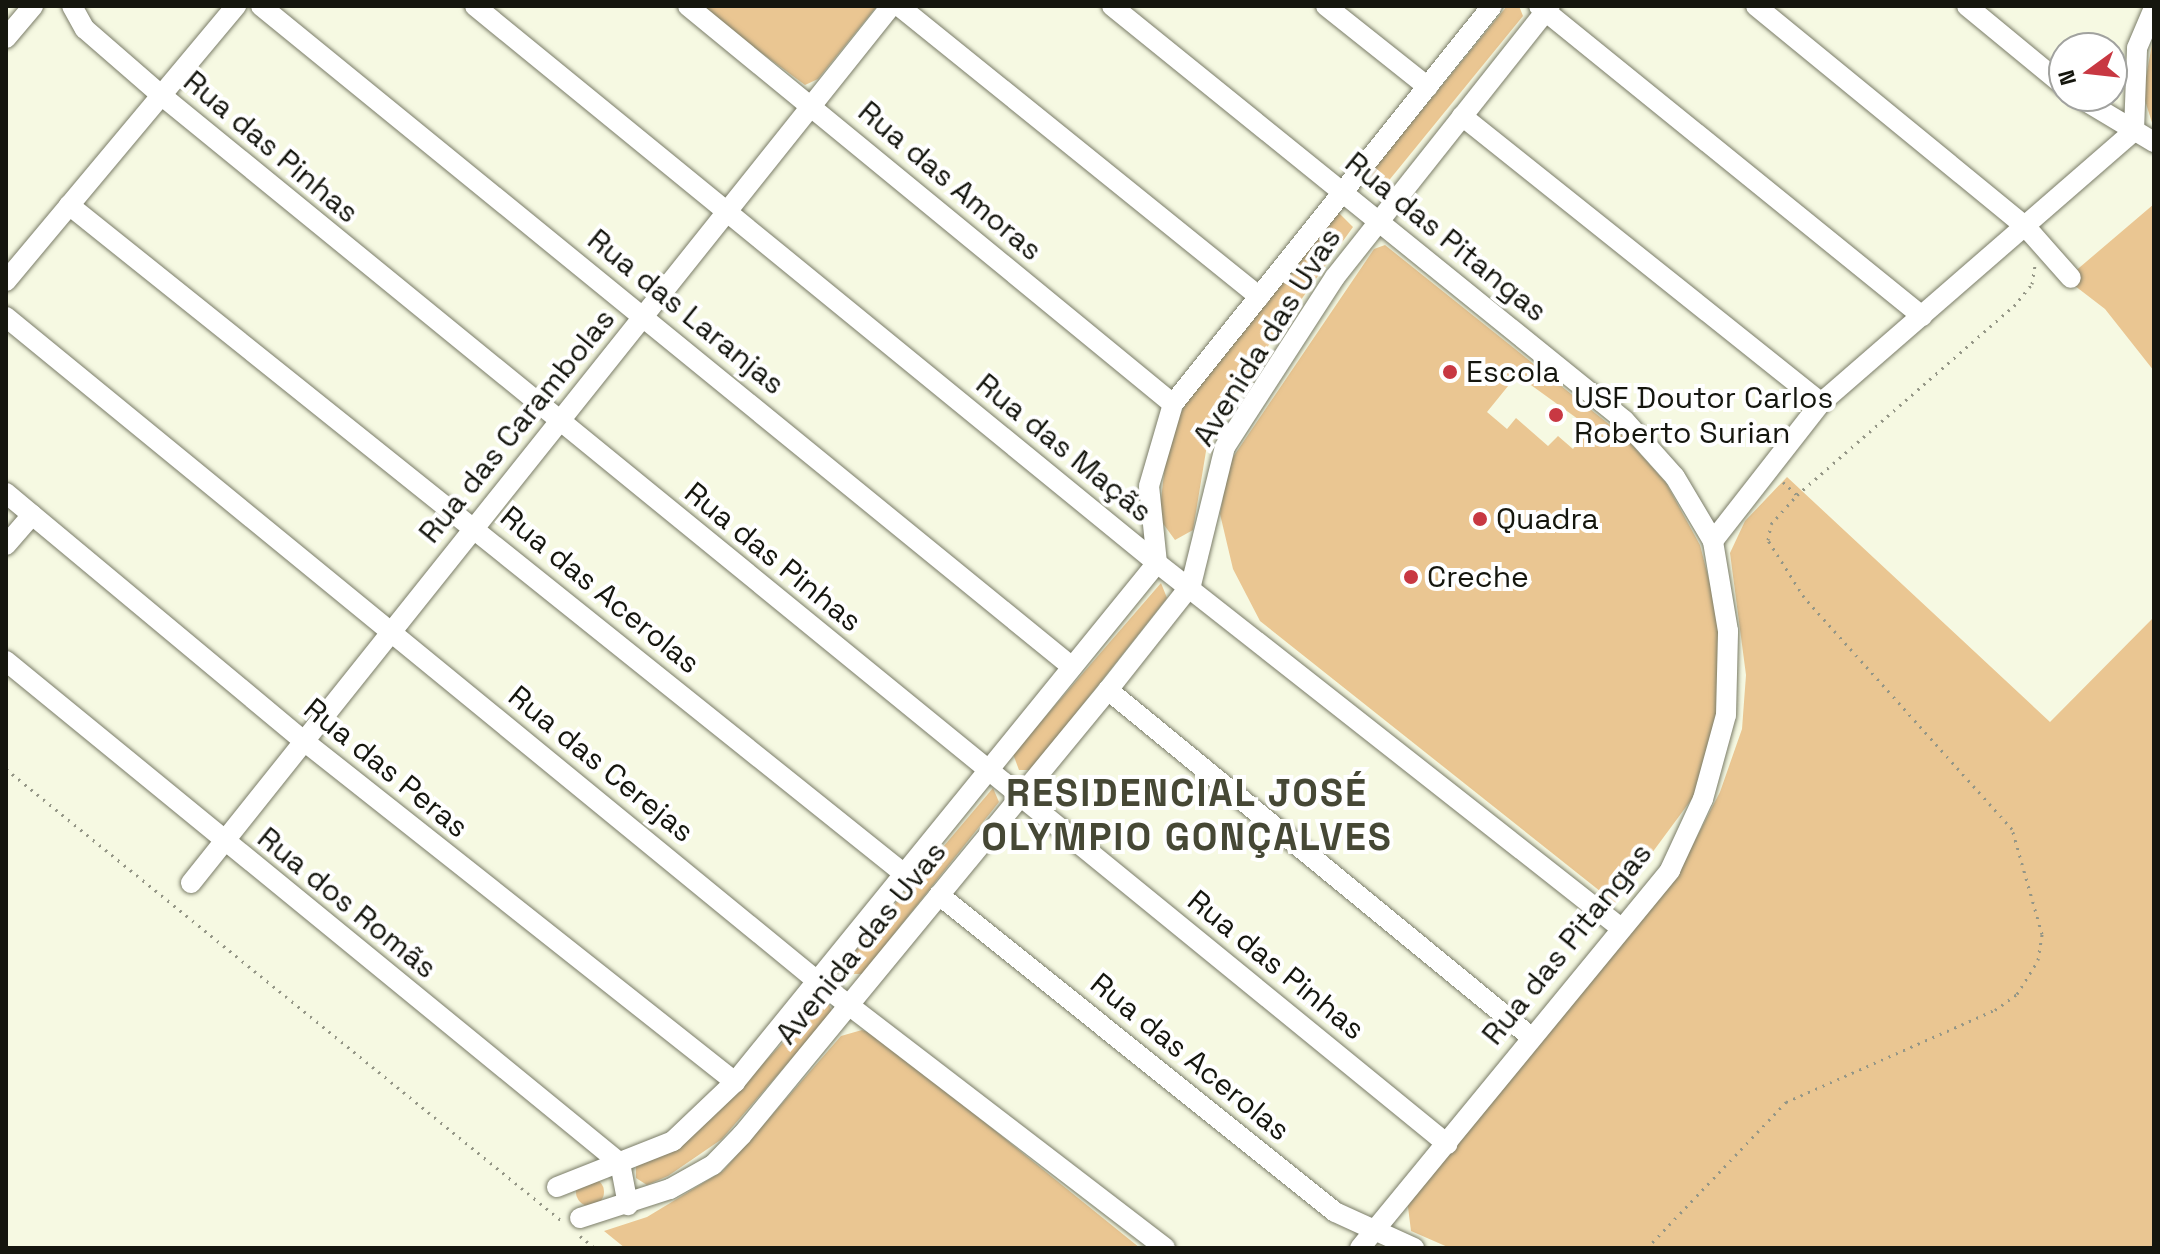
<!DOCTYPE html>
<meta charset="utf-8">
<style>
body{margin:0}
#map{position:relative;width:2160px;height:1254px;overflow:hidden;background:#f6f9e2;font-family:"Space Grotesk",sans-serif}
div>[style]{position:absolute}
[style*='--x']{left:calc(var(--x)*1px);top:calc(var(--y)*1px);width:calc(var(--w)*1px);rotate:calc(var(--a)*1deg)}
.green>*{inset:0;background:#eac692}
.round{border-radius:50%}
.path>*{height:3px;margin-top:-1.5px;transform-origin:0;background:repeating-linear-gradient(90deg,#949686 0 2px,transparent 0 8px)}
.roads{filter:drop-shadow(0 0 2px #7a7c68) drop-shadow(0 0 2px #7a7c68)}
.street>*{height:20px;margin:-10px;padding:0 10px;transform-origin:10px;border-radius:10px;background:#fff}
.dots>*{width:22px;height:22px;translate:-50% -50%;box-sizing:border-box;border:4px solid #fff;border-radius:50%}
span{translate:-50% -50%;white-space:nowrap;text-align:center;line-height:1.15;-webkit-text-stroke:8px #fff;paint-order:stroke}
.street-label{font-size:30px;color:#15160e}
.poi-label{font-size:30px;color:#15160e}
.left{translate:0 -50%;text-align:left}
.district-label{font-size:38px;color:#464835;font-weight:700;letter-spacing:2px}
.frame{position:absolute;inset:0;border:8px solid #15160e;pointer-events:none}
.north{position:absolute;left:2048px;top:32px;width:80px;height:80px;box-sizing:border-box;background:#fff;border:2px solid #a1a29f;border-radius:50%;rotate:255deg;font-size:22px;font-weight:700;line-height:32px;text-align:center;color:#15160e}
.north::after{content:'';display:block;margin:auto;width:28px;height:36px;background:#c83842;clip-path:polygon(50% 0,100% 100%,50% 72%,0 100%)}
</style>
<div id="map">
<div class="green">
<div style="clip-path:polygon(698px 6px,877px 6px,818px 79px,805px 85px)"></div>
<div style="clip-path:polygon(1507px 6px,1519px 6px,1523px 16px,1386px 184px,1372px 185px,1372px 171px)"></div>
<div style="clip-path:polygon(2154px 33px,2154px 129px,2143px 94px)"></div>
<div style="clip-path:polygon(2154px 204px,2154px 371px,2105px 309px,2066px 279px)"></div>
<div style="clip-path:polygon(1338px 212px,1353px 227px,1233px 395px,1207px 445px,1193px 530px,1175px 540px,1159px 518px,1168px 438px,1194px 387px)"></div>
<div style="clip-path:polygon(evenodd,1385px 245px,1625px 437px,1666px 483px,1700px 545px,1720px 623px,1720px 712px,1697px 792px,1615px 903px,1260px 621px,1233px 569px,1220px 514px,1229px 463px,1374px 249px,1385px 245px,1517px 375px,1589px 427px,1574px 434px,1580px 440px,1573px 449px,1558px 436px,1548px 446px,1516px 418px,1507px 429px,1487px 412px,1517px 375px)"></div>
<div style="clip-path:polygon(1787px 477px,2050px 722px,2154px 617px,2154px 1248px,1450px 1248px,1411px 1231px,1407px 1199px,1683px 864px,1720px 792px,1742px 729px,1746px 675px,1730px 553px,1745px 521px)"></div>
<div style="clip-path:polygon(1161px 583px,1167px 598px,1031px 770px,1019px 770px,1013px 754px)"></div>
<div style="clip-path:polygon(993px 788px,999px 802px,862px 974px,850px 974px,844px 964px)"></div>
<div style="clip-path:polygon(826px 997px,832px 1012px,722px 1139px,668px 1176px,647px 1185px,636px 1178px,636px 1165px,710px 1120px)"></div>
<div style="clip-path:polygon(862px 1030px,878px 1036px,1140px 1248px,625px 1248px,604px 1231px,647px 1217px,723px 1171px,841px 1036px)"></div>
<div class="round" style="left:576px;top:1178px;width:28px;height:28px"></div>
</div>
<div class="path">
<div style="--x:1783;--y:482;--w:19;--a:43"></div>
<div style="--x:6;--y:769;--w:717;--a:39.11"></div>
<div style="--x:580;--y:1236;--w:19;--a:39"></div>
<div style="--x:1647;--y:1248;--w:202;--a:-46.4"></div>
<div style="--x:1786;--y:1102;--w:228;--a:-23.8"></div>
<div style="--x:1995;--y:1010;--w:27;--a:-36"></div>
<div style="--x:2017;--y:994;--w:40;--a:-58"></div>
<div style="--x:2038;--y:960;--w:26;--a:-81"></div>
<div style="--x:2042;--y:934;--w:109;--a:-105.9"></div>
<div style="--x:2012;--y:829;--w:312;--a:-131.9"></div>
<div style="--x:1804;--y:597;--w:67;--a:-122.3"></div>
<div style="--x:1768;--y:540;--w:16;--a:-79"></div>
<div style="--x:1771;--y:524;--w:39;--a:-48"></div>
<div style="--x:1797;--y:495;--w:288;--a:-41.1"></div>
<div style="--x:2014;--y:306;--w:28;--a:-51"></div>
<div style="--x:2032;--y:284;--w:18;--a:-81"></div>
</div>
<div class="roads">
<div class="street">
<div style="--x:72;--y:6;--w:26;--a:61"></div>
<div style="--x:85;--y:29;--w:101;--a:41"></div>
<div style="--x:161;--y:95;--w:1660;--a:39.2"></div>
<div style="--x:261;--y:6;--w:1046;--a:39.18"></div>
<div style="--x:475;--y:6;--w:881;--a:39.24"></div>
<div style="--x:1157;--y:563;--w:590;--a:38.19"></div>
<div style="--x:688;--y:6;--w:627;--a:39.37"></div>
<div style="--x:899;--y:6;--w:463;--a:38.9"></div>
<div style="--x:1112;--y:6;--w:658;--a:38.96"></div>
<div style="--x:1624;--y:420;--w:76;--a:48.2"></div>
<div style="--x:1675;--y:477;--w:74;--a:59.3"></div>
<div style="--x:1326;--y:6;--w:130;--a:38.5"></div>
<div style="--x:1539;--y:6;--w:493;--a:39"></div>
<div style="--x:1756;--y:6;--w:348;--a:39.3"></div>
<div style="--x:2025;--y:226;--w:69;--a:48.5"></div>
<div style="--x:1967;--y:6;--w:126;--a:39.5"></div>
<div style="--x:6;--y:38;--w:42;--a:-49.8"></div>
<div style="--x:2077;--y:96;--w:90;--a:30.9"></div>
<div style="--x:1462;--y:116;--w:460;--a:38.6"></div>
<div style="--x:2134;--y:131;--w:83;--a:-87.9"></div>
<div style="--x:2137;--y:48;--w:43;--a:-67"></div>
<div style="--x:69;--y:205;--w:1069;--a:38.69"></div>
<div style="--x:6;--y:281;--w:359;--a:-50.1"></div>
<div style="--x:6;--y:317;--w:1047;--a:39.3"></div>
<div style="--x:816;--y:980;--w:440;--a:37.5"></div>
<div style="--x:6;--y:493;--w:388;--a:39.8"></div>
<div style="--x:304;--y:741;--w:550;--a:38.35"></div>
<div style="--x:6;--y:545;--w:40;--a:-49"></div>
<div style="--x:6;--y:661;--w:793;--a:39.27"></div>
<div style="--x:620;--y:1163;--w:43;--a:79.2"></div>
<div style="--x:1108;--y:690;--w:547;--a:39.36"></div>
<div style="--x:191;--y:883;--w:1122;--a:-51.4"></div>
<div style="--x:939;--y:895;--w:507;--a:38.68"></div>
<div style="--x:1335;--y:1212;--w:87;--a:24.5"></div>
<div style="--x:557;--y:1187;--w:125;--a:-21.6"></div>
<div style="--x:673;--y:1141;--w:86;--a:-43.6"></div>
<div style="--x:735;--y:1082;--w:669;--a:-50.89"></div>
<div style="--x:1157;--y:563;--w:77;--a:-95.9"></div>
<div style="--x:1149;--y:486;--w:85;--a:-73.7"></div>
<div style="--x:1173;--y:404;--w:510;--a:-51.29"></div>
<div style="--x:580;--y:1218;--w:95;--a:-17.9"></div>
<div style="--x:670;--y:1189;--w:49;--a:-29.2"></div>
<div style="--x:713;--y:1165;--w:42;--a:-46"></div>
<div style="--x:742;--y:1135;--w:576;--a:-50.56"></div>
<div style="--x:1108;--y:690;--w:134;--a:-51.7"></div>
<div style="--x:1191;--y:585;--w:142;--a:-76.2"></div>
<div style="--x:1225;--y:447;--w:202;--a:-57.1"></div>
<div style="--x:1335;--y:277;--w:346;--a:-51.6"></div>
<div style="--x:1360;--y:1248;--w:489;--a:-50.6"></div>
<div style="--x:1670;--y:870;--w:78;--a:-65.1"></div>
<div style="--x:1703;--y:799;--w:87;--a:-74.7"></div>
<div style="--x:1726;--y:715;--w:84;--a:-88.6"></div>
<div style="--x:1728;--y:631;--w:91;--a:-99.5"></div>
<div style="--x:1713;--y:541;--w:175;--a:-52"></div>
<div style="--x:1821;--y:403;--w:415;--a:-41"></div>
</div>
</div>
<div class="dots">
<div style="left:1450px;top:372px;background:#c83842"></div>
<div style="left:1556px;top:415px;background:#c83842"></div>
<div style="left:1480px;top:519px;background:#c83842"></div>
<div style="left:1411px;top:577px;background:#c83842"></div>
</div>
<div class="street-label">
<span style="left:271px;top:147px;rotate:40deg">Rua das Pinhas</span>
<span style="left:950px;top:181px;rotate:40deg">Rua das Amoras</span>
<span style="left:1446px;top:237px;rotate:39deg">Rua das Pitangas</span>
<span style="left:686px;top:312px;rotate:39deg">Rua das Laranjas</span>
<span style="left:1267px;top:337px;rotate:-58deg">Avenida das Uvas</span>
<span style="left:517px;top:426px;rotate:-51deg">Rua das Carambolas</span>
<span style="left:1064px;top:448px;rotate:39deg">Rua das Maçãs</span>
<span style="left:773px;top:557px;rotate:39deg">Rua das Pinhas</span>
<span style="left:600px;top:590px;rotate:39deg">Rua das Acerolas</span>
<span style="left:601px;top:764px;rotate:39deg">Rua das Cerejas</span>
<span style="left:386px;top:768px;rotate:39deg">Rua das Peras</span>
<span style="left:347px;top:903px;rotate:39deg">Rua dos Romãs</span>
<span style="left:861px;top:943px;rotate:-51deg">Avenida das Uvas</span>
<span style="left:1567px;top:944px;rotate:-51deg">Rua das Pitangas</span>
<span style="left:1276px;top:965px;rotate:39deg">Rua das Pinhas</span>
<span style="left:1190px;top:1057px;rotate:39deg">Rua das Acerolas</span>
</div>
<div class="poi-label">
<span class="left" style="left:1466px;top:372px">Escola</span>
<span class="left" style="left:1574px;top:415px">USF Doutor Carlos<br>Roberto Surian</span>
<span class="left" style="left:1496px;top:519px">Quadra</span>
<span class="left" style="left:1427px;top:577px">Creche</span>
</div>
<div class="district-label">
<span style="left:1187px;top:816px">RESIDENCIAL JOSÉ<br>OLYMPIO GONÇALVES</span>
</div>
<div class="frame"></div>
<div class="north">N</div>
</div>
